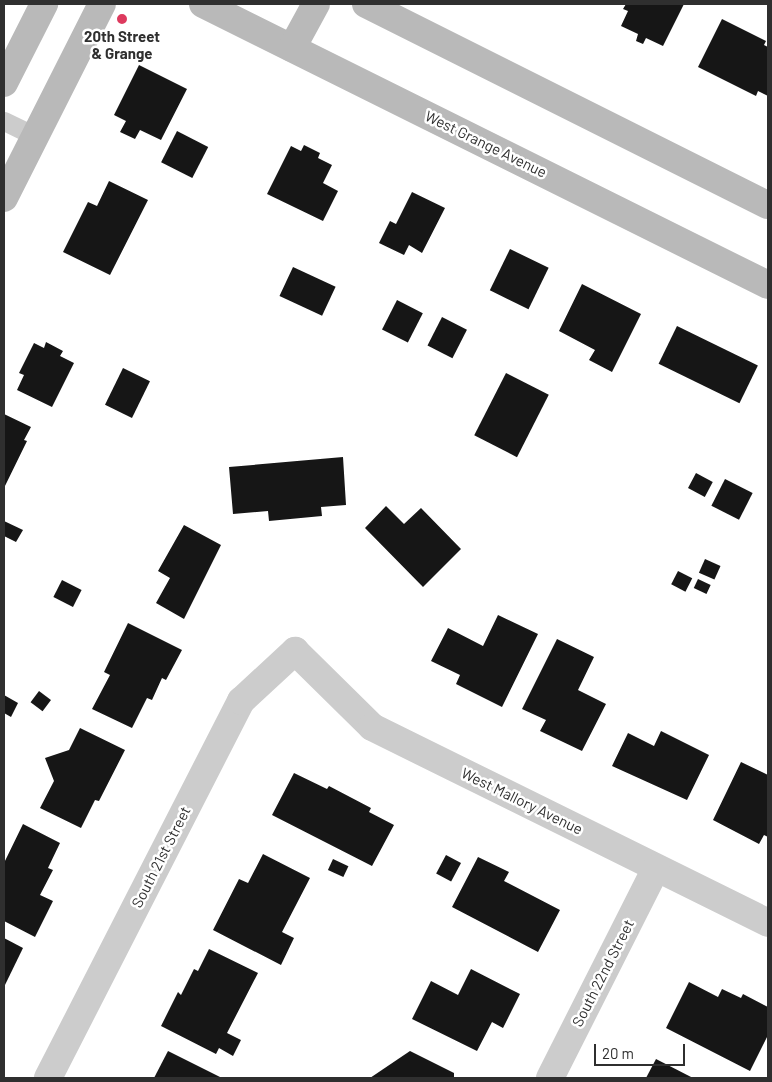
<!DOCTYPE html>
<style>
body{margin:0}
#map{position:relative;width:772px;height:1082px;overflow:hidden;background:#fff;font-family:Barlow,sans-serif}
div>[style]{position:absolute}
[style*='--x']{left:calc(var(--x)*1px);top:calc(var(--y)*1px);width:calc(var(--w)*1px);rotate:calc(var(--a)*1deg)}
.building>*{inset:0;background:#161616;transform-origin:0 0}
.lane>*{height:19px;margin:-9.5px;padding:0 9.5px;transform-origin:9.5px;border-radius:9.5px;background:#ccc}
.street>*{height:28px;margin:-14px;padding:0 14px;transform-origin:14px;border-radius:14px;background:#ccc}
.secondary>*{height:28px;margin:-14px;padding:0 14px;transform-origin:14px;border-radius:14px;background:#b9b9b9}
.dots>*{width:14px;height:14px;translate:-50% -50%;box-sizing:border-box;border:2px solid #fff;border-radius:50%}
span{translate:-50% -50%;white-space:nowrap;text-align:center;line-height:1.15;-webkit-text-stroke:5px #fff;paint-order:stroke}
.poi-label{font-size:15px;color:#2f2f2f;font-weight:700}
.street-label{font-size:15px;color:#2f2f2f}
.frame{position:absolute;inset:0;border:5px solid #2f2f2f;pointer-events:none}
.scale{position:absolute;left:594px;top:1044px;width:91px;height:22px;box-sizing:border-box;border:2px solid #2f2f2f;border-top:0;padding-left:6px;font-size:15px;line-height:18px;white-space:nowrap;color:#2f2f2f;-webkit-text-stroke:4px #fff;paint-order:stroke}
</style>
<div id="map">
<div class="building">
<div style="clip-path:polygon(626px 4px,684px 4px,663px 46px,646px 38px,643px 44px,636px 41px,638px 34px,621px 26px,628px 11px,623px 9px)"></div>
<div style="clip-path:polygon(722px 19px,766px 41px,764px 45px,768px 47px,768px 96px,758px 91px,756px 96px,698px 67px)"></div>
<div style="clip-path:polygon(139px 65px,187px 89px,161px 140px,140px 130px,135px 139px,120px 132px,126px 121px,114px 115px)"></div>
<div style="left:177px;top:131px;width:35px;height:35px;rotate:27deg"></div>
<div style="clip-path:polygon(304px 145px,320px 153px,318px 158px,332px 165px,323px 183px,338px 191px,323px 221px,267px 194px,291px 146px,301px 151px)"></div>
<div style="clip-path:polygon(109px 181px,148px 200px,110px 275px,63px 252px,88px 202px,97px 206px)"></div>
<div style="clip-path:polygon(412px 192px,445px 208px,422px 253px,409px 245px,404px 255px,379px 243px,390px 221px,396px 224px)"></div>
<div style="left:510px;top:249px;width:43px;height:46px;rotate:26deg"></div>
<div style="left:293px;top:267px;width:47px;height:32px;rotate:25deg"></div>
<div style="clip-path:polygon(582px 284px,641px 314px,612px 372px,589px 360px,595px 350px,559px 331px)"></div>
<div style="left:397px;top:300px;width:29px;height:33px;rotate:27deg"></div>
<div style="left:442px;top:317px;width:28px;height:32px;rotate:27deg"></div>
<div style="left:677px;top:326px;width:90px;height:42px;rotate:26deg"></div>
<div style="clip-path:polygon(46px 342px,63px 351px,60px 356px,74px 363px,52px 407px,17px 390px,24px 375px,19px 373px,34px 343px,44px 348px)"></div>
<div style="left:123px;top:368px;width:30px;height:41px;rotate:26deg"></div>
<div style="left:506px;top:373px;width:48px;height:70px;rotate:27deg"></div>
<div style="clip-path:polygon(4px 414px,31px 427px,24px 440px,27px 441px,4px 488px)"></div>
<div style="clip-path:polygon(343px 457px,346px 505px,321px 507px,322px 516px,269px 521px,268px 511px,233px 514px,229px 467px)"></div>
<div style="left:696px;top:473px;width:19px;height:17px;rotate:28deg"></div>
<div style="left:725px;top:479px;width:31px;height:30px;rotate:27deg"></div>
<div style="clip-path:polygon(386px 506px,404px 524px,421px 508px,461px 549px,423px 587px,365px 528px)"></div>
<div style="clip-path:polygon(4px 521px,23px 530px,16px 542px,4px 536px)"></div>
<div style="clip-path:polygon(184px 525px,221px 545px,184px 619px,156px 603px,170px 578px,158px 571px)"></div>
<div style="left:705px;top:559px;width:17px;height:15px;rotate:24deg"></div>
<div style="left:678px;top:571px;width:16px;height:15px;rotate:27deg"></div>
<div style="left:698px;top:579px;width:14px;height:10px;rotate:25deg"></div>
<div style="left:62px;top:580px;width:22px;height:19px;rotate:27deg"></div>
<div style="clip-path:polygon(498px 615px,538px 634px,502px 707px,456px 684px,460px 675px,431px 661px,448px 628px,483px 646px)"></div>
<div style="clip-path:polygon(128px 623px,182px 650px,166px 680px,162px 678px,152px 700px,147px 698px,132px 728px,92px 709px,110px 675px,104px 672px)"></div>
<div style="clip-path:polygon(557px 639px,594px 657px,578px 690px,606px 704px,582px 751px,540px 731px,546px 720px,522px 709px)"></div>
<div style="left:39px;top:691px;width:15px;height:14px;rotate:37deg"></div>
<div style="clip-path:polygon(4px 695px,18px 703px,11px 717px,4px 713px)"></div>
<div style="clip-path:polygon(80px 728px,125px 750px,99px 801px,95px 800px,81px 828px,40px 808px,54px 781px,45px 758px,69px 750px)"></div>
<div style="clip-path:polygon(661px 731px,709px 755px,687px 800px,612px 766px,628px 733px,654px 746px)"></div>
<div style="clip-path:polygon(741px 762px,768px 775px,768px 837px,764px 835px,759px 844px,713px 820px)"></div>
<div style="clip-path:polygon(294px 773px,327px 789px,329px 786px,371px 808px,369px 812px,394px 825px,372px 866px,272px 815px)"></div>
<div style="clip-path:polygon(23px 824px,60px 843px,48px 868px,53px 870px,40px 895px,53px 901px,35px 937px,4px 921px,4px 863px)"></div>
<div style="clip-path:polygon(263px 854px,310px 878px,282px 932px,294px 938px,281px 965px,213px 930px,239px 879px,248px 883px)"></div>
<div style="left:446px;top:855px;width:17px;height:21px;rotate:28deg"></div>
<div style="clip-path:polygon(478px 857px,509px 872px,504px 881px,560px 910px,538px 952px,452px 907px)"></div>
<div style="left:333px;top:859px;width:17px;height:12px;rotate:25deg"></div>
<div style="clip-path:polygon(4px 938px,23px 948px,4px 987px)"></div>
<div style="clip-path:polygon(209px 949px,258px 973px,227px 1033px,241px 1040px,233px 1056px,219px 1048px,216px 1054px,161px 1026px,178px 992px,181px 995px,194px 969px,198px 971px)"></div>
<div style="clip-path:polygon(471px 969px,520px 994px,503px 1028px,492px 1022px,477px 1051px,412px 1019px,431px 981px,458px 995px)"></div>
<div style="clip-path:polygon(689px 982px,718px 997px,722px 989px,741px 998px,743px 994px,768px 1007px,768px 1035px,750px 1071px,666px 1028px)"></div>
<div style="clip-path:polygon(168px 1051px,222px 1078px,154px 1078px)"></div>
<div style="clip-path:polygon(410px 1051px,454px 1073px,454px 1078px,370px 1078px)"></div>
<div style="clip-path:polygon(656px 1059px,693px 1078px,646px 1078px)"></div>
</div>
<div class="lane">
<div style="--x:4;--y:121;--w:34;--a:26"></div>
</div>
<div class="street">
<div style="--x:48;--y:1078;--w:424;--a:-62.9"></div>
<div style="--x:241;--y:701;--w:74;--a:-42.8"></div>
<div style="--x:295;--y:651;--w:108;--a:44.6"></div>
<div style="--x:372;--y:727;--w:442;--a:26.3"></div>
<div style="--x:550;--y:1078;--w:235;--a:-63.2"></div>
</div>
<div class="secondary">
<div style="--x:203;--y:4;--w:631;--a:26.44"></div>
<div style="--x:366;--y:4;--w:449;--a:26.6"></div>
<div style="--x:292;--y:48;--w:50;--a:-61.4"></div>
<div style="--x:4;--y:83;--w:89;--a:-63.1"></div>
<div style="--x:4;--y:198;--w:217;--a:-63.2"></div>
</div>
<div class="dots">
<div style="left:122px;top:19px;background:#dd3a5e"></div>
</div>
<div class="poi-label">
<span style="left:122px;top:45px">20th Street<br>&amp; Grange</span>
</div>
<div class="street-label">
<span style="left:486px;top:144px;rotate:26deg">West Grange Avenue</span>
<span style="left:522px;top:801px;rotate:26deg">West Mallory Avenue</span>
<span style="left:161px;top:857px;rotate:-63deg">South 21st Street</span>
<span style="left:603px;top:973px;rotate:-63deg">South 22nd Street</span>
</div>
<div class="frame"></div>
<div class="scale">20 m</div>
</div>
